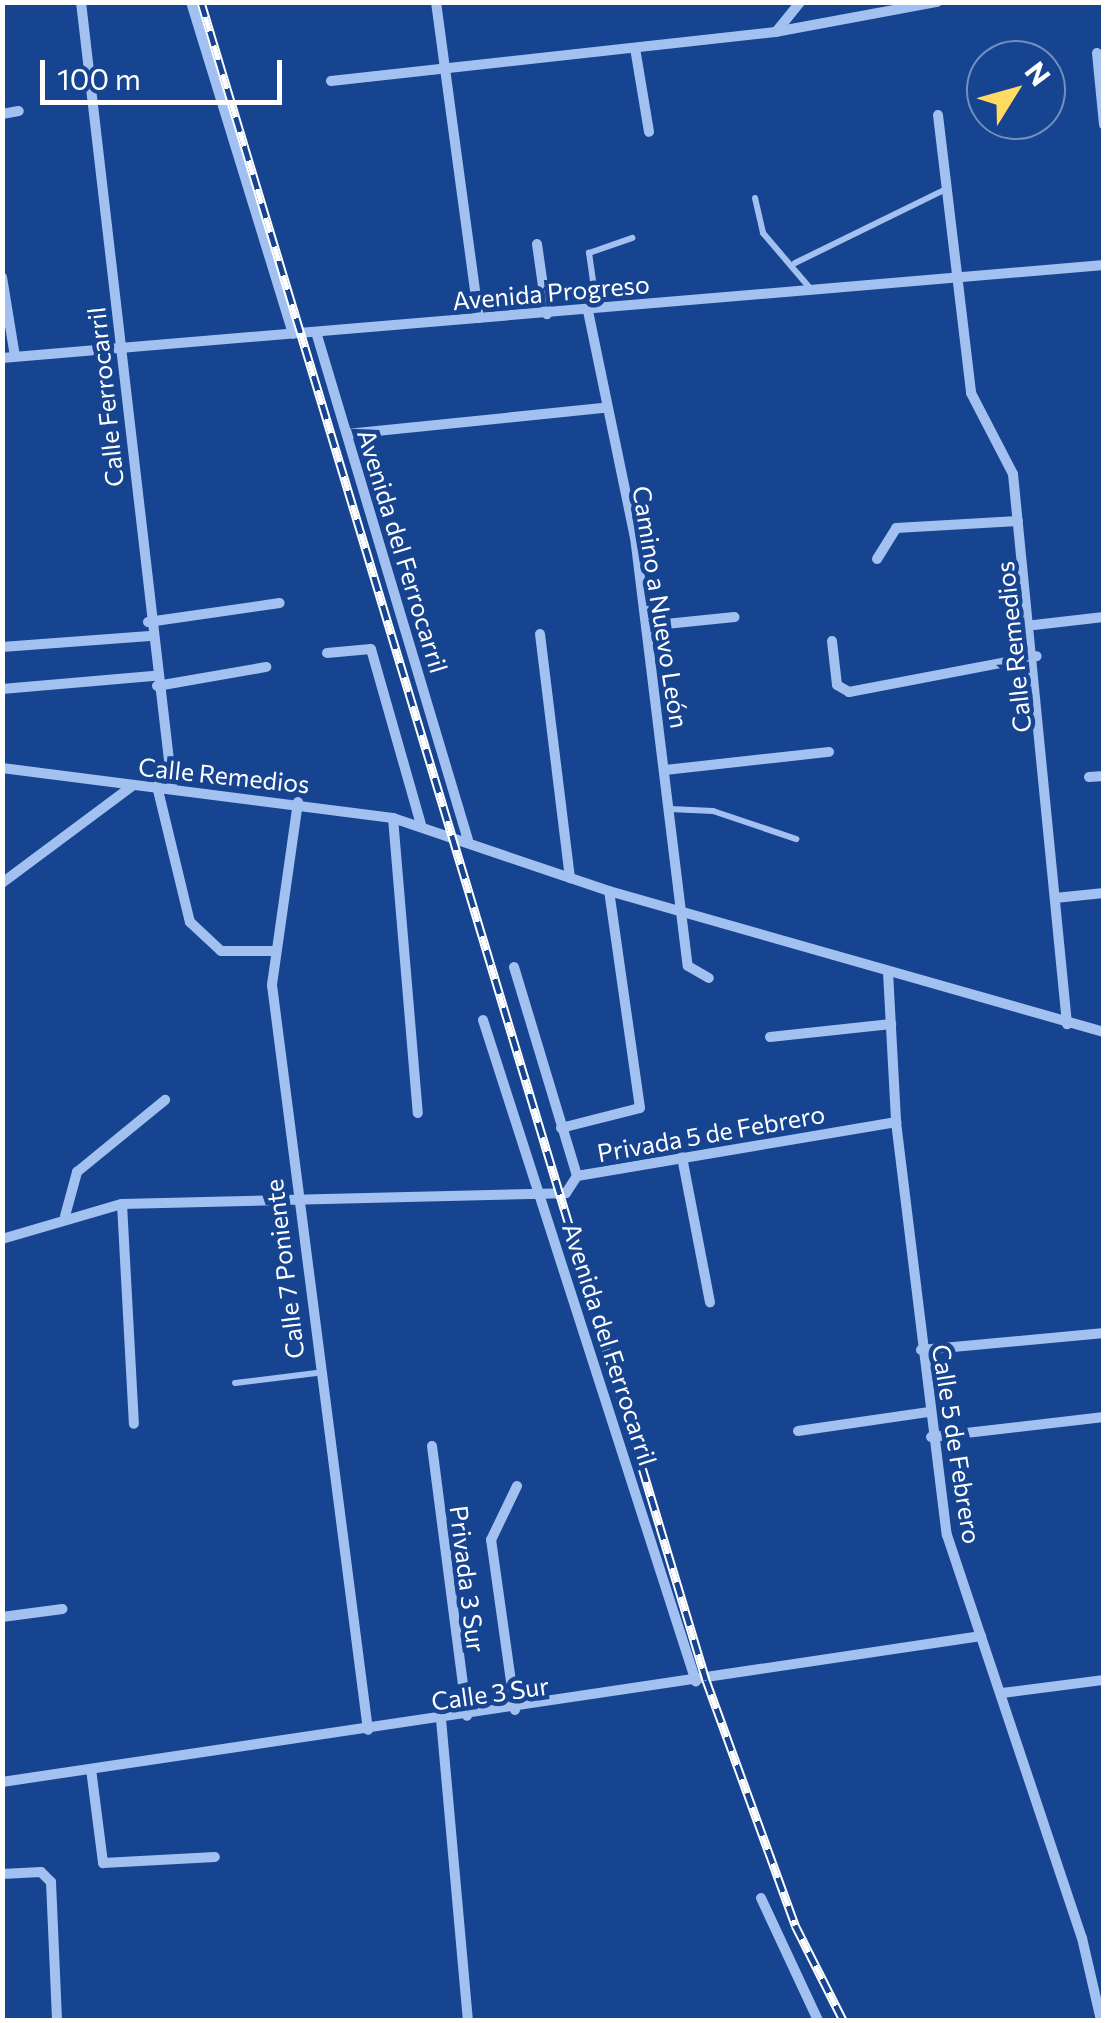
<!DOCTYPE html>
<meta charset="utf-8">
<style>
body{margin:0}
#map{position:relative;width:1106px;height:2023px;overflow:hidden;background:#164490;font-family:Commissioner,sans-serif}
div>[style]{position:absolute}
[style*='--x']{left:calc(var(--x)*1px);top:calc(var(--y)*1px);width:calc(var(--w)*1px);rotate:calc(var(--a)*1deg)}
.service>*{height:6px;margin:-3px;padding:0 3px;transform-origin:3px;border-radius:3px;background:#a2c1f0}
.minor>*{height:10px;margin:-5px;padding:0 5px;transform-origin:5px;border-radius:5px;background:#a2c1f0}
.rail>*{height:9px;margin-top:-4.5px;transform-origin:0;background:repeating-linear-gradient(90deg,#164490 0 15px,#fff 0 30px);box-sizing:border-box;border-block:2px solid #fff}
span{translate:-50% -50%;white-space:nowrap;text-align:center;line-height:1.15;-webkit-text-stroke:9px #164490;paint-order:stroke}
.street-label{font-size:25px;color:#fff}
.frame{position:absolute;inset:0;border:5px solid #fff;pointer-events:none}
.north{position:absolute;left:966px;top:40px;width:100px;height:100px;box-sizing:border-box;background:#164490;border:2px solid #738fbc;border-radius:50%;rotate:53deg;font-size:28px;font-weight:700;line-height:40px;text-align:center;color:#fff}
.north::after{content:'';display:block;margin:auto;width:35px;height:45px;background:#ffdb62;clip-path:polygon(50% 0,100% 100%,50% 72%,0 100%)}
.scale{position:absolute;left:40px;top:60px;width:242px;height:45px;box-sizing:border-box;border:5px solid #fff;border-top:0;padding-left:12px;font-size:30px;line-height:35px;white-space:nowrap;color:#fff;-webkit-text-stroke:8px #164490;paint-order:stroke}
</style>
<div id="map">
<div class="service">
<div style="--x:755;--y:198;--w:36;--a:77"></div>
<div style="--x:763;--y:233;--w:71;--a:49.6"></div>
<div style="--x:795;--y:263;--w:168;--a:-26.1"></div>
<div style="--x:597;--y:309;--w:57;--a:-98.1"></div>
<div style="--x:589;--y:253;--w:46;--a:-19.2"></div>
<div style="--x:670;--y:809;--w:43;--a:2.7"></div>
<div style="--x:713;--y:811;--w:88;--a:18.6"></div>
<div style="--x:235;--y:1383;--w:82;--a:-7"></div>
</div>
<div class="minor">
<div style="--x:81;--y:2;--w:789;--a:83.38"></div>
<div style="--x:191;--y:2;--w:347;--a:72.9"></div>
<div style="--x:436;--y:2;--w:319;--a:82.3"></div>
<div style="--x:776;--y:32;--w:38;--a:-51"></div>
<div style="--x:635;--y:48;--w:85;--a:80.5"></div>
<div style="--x:1097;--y:53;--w:72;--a:84.4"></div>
<div style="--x:331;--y:81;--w:447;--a:-6.3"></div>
<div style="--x:775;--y:32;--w:165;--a:-10.5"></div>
<div style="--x:2;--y:114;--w:17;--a:-10"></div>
<div style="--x:938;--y:115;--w:280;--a:83.2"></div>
<div style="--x:971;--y:393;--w:91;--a:62.6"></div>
<div style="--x:1013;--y:474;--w:553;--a:84.39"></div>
<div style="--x:537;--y:244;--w:71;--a:81.9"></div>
<div style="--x:2;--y:277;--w:80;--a:80.7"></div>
<div style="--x:588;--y:311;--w:231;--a:78.3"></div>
<div style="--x:635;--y:537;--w:432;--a:83"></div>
<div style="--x:688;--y:966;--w:24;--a:30"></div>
<div style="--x:316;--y:332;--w:530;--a:73.34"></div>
<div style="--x:2;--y:358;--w:1106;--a:-4.82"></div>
<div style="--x:347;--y:434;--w:259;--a:-5.8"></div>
<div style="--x:877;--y:559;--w:36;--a:-58"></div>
<div style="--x:896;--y:528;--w:122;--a:-3.3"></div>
<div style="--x:148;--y:622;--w:133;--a:-8.2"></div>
<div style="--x:1034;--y:625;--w:70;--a:-6.5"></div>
<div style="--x:646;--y:626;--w:89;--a:-5.8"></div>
<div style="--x:540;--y:634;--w:246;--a:83"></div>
<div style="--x:832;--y:641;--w:44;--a:83.5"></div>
<div style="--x:837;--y:685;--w:14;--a:30"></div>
<div style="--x:849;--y:692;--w:191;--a:-10.8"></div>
<div style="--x:2;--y:647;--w:148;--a:-4.3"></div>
<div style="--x:327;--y:653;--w:44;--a:-5.2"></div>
<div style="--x:371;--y:649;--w:182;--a:74.1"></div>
<div style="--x:157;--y:686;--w:111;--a:-9.9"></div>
<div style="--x:2;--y:689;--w:154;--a:-4.9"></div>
<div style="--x:2;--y:768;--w:394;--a:7.3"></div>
<div style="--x:393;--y:818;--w:228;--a:18.7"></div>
<div style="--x:609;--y:891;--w:515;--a:15.9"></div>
<div style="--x:665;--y:770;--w:165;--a:-6.3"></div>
<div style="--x:1089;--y:777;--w:15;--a:-4"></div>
<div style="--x:157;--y:786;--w:140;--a:76.4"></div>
<div style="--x:190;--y:922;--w:42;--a:43.1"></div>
<div style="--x:221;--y:951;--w:51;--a:0"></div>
<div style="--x:298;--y:802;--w:185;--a:98.1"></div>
<div style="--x:272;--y:985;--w:751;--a:82.66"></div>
<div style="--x:393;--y:818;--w:296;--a:85.2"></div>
<div style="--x:2;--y:883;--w:162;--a:-36.7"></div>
<div style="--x:1055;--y:898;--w:49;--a:-5.8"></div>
<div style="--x:514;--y:967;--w:218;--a:73.2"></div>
<div style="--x:888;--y:972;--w:150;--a:86.9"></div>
<div style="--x:896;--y:1122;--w:416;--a:83"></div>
<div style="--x:947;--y:1535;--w:425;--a:71.5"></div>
<div style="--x:1082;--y:1938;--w:84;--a:77"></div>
<div style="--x:483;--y:1020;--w:695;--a:72.16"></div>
<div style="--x:770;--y:1037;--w:122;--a:-6.1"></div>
<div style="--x:561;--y:1128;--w:81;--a:-14.2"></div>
<div style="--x:640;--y:1108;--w:219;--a:-98.1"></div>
<div style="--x:682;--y:1157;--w:148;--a:79.1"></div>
<div style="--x:122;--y:1204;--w:220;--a:86.9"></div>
<div style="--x:65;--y:1216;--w:46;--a:-74.7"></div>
<div style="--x:77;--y:1172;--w:114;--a:-39.3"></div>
<div style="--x:2;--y:1239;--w:125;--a:-16.3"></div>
<div style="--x:122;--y:1204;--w:444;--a:-1.4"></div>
<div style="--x:566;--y:1193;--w:20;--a:-57"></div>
<div style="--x:577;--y:1176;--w:324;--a:-9.6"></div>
<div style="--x:921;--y:1350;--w:184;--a:-5.3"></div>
<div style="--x:798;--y:1431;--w:131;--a:-8.3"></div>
<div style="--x:931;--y:1437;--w:174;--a:-6.6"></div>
<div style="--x:432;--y:1446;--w:272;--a:82.6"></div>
<div style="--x:2;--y:1617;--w:61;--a:-7.6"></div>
<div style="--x:1002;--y:1693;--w:103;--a:-7.3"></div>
<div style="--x:515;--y:1710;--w:172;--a:-98"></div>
<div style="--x:491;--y:1540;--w:60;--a:-64.3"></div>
<div style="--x:441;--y:1719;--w:302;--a:84.9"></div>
<div style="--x:91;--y:1769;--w:95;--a:82.7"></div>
<div style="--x:103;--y:1863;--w:112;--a:-3.1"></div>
<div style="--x:2;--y:1782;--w:990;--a:-8.48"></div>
<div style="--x:2;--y:1874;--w:39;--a:-3"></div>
<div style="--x:41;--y:1872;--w:14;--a:45"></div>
<div style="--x:51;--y:1882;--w:138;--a:87.5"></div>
<div style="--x:761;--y:1898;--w:135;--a:65"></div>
</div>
<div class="rail">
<div style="--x:201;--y:2;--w:1752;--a:73.25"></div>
<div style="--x:706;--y:1680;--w:261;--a:70"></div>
<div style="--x:795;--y:1925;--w:106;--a:63.2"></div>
</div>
<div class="street-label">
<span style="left:551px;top:292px;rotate:-5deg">Avenida Progreso</span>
<span style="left:105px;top:397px;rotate:-96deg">Calle Ferrocarril</span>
<span style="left:403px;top:551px;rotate:73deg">Avenida del Ferrocarril</span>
<span style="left:661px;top:607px;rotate:81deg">Camino a Nuevo León</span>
<span style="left:1013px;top:647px;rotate:-96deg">Calle Remedios</span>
<span style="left:224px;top:775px;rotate:6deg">Calle Remedios</span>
<span style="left:711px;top:1133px;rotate:-10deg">Privada 5 de Febrero</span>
<span style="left:284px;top:1269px;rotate:-97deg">Calle 7 Poniente</span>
<span style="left:610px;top:1344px;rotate:72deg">Avenida del Ferrocarril</span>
<span style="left:957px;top:1444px;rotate:81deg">Calle 5 de Febrero</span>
<span style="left:468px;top:1579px;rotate:83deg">Privada 3 Sur</span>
<span style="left:490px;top:1693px;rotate:-8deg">Calle 3 Sur</span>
</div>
<div class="frame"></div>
<div class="north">N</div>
<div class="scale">100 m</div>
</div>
